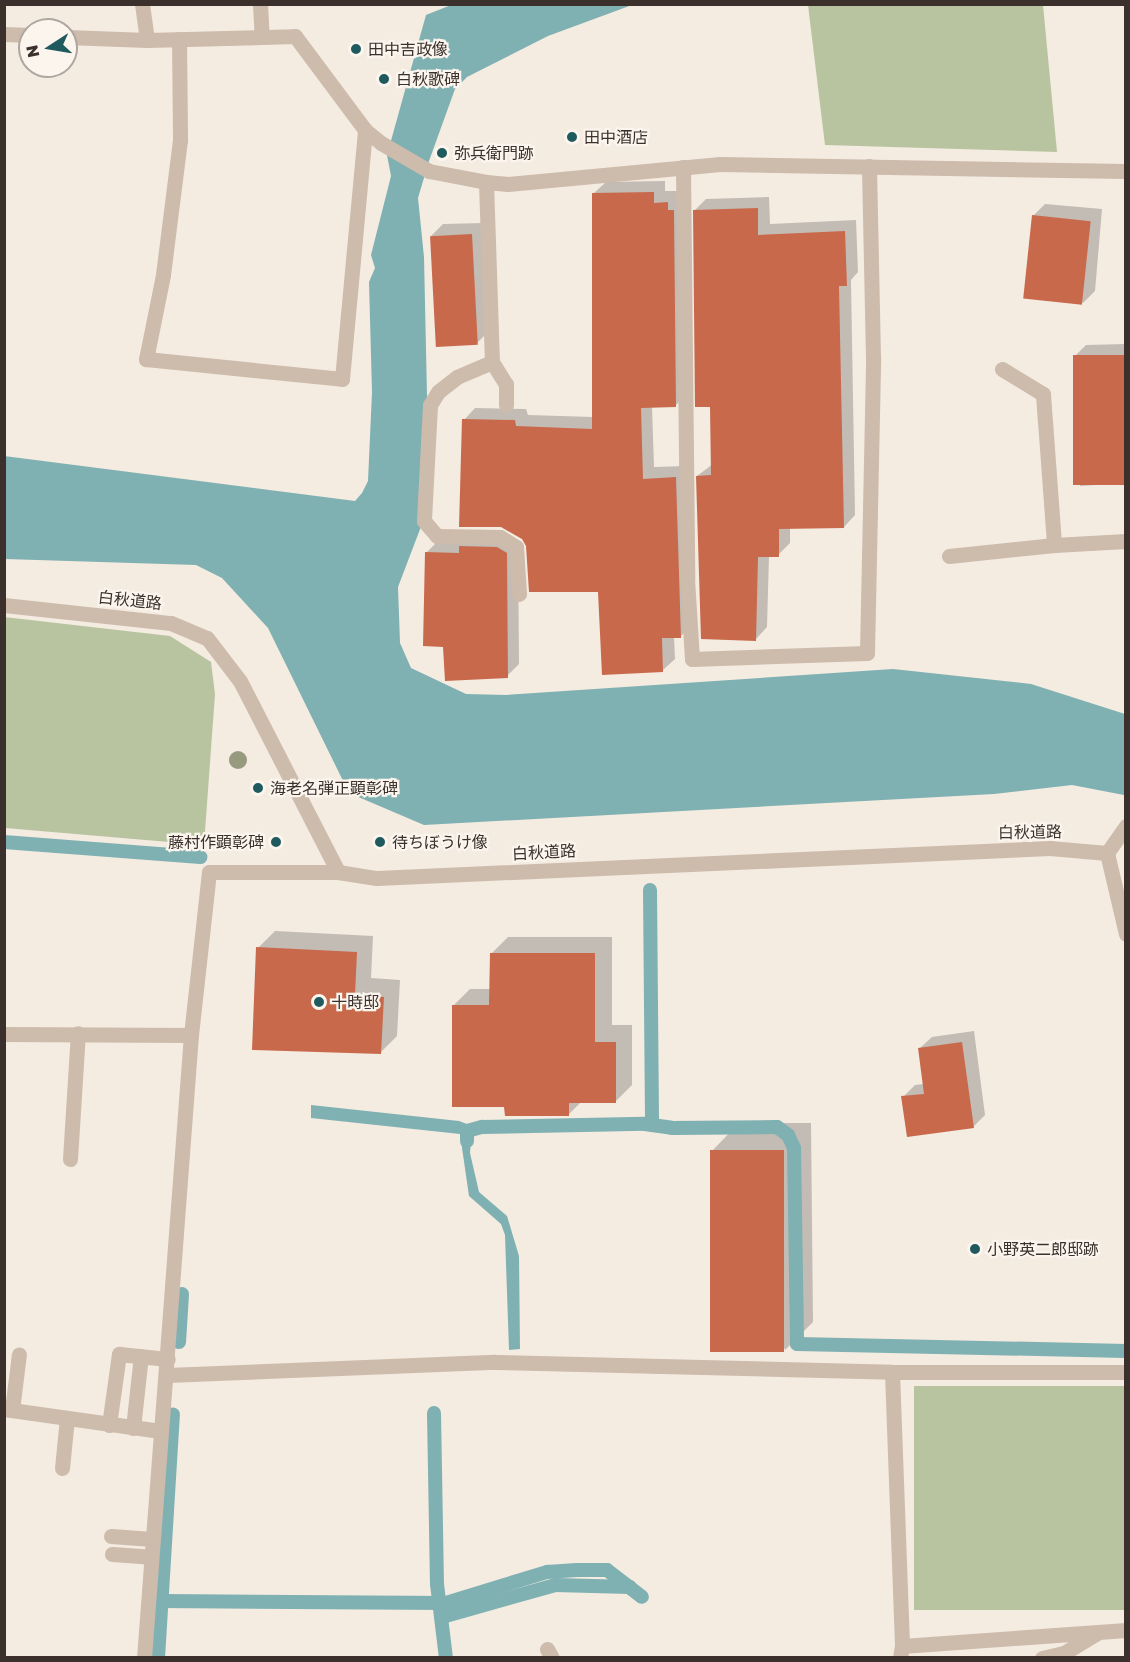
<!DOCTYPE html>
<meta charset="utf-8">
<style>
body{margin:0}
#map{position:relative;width:1130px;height:1662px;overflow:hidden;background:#f4ebe1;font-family:"Golos Text","Noto Sans JP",sans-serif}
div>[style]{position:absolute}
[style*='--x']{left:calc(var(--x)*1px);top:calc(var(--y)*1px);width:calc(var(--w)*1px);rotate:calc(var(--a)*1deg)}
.green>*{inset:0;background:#b8c4a0;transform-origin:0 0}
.water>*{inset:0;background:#7fb0b2}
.shadow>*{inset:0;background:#0003}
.stream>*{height:14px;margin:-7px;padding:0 7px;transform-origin:7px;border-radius:7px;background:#7fb0b2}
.building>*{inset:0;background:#c8694b;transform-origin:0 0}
.lane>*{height:15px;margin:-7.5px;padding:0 7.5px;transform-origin:7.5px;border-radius:7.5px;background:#cdbbac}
.street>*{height:15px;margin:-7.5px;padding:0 7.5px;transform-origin:7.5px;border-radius:7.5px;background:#cdbbac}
.trees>*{width:18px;height:18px;margin:-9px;border-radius:50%;background:#969b7f}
.dots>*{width:16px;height:16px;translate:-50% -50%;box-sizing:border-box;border:3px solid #fbf5ee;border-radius:50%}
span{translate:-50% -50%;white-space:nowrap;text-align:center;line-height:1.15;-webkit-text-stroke:4.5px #fbf5ee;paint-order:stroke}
.poi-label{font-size:16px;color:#3b302b}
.left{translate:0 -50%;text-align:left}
.right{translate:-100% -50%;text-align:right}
.street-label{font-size:16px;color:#3b302b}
.frame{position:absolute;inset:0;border:6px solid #3b302b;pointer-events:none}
.north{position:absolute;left:18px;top:18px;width:60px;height:60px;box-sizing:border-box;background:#fbf5ee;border:2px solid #aea6a0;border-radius:50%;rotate:258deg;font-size:16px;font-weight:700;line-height:24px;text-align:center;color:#3b302b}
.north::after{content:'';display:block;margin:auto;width:21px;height:27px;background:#1f5a5e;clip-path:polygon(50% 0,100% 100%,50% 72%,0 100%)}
</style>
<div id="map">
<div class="green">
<div style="clip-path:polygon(808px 5px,1043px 5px,1057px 152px,825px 145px)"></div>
<div style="clip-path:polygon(4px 617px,170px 636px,211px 662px,215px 694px,204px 845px,5px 828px)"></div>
<div style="left:1125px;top:1386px;width:224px;height:211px;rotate:90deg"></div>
</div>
<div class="water">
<div style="clip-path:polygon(451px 5px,632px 5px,548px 36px,467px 77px,455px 89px,429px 161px,418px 198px,424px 257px,427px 395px,422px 524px,398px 587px,400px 643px,411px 668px,466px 694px,506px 695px,893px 669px,1031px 684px,1125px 714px,1124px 795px,1072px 785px,994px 794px,424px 825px,349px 793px,268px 628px,222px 578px,196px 565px,5px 559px,4px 456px,355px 501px,362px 493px,368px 481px,372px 392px,369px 282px,375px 268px,371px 255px,391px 176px,387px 155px,426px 15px)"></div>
<div style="clip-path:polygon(311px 1105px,459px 1121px,472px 1126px,470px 1153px,479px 1192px,507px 1216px,519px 1256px,520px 1349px,509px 1350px,505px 1235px,501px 1224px,469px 1196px,460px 1134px,311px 1118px)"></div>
</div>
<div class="shadow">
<div style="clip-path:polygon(665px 181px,665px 191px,679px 191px,687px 394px,675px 406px,652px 406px,654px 467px,688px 466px,692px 625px,680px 637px,674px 637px,675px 659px,663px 670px,599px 591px,527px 546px,464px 420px,475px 408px,526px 409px,528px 415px,593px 417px,594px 193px,606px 182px)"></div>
<div style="clip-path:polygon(769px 197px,770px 224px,856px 220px,858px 272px,851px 280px,855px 515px,844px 527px,790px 528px,790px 543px,778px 555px,769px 555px,767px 627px,756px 639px,697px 476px,713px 464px,712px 405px,695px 210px,706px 199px)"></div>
<div style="clip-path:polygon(1045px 204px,1102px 209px,1095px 291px,1083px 303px,1033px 216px)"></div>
<div style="clip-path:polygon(484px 223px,488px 332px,476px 344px,431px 236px,443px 224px)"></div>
<div style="clip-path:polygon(1126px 344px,1126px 483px,1080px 486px,1074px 357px,1086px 345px)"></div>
<div style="clip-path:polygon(438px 541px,518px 541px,519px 664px,507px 676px,444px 645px,426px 553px)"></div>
<div style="clip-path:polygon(275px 931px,373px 936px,371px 978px,400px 980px,397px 1036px,380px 1053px,258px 948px)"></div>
<div style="clip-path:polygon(508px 937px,612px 937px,612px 1025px,632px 1025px,632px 1085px,615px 1102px,581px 1102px,569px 1114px,506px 1105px,453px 1006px,470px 989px,491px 989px,491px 954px)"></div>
<div style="clip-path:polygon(974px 1031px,985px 1115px,973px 1127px,903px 1097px,915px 1085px,924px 1084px,920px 1048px,932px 1037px)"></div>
<div style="clip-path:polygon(739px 1123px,811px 1123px,813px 1322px,785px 1350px,712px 1151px)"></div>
</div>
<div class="stream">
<div style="--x:4;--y:842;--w:197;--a:4.4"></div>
<div style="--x:650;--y:890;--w:235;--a:89.5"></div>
<div style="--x:467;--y:1141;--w:10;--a:-90"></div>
<div style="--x:467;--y:1131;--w:16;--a:-15"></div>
<div style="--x:482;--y:1127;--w:163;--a:-1.1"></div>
<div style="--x:645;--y:1124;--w:27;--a:8"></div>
<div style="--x:672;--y:1128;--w:105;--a:-0.5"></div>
<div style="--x:777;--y:1127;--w:14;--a:36"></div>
<div style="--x:788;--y:1135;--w:14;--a:65"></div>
<div style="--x:794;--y:1148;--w:196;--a:89.1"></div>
<div style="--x:797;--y:1344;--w:329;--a:1.2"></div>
<div style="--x:179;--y:1342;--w:48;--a:-86.4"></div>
<div style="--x:434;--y:1413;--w:171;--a:89"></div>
<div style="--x:437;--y:1584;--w:75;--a:83.1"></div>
<div style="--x:160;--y:1601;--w:286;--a:0.4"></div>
<div style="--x:446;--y:1603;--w:106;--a:-17.1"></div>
<div style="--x:547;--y:1572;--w:30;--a:-4"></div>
<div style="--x:577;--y:1570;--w:30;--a:0"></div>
<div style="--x:607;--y:1570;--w:44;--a:37.6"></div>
<div style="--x:442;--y:1617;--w:117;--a:-15.8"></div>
<div style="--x:555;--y:1585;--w:75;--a:1.5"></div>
<div style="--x:158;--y:1658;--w:244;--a:-86.5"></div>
</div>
<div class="building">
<div style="clip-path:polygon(654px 192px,654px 203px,668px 202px,668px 210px,674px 210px,676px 407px,641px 408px,643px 479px,676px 477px,681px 638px,662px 638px,663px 672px,602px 675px,598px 592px,529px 592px,526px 546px,522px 539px,501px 527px,459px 527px,462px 419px,515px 420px,516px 426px,592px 429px,592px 193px)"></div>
<div style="clip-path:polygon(758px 208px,758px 235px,845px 231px,847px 286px,839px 286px,844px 528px,779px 529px,779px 557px,758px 557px,756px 641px,701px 639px,696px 476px,711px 475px,710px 407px,695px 407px,693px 210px)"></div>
<div style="left:1032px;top:215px;width:59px;height:84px;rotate:6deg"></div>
<div style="left:472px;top:234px;width:111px;height:42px;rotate:87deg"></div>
<div style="left:1125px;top:355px;width:130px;height:52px;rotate:90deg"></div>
<div style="clip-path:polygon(459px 546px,497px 547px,507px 553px,508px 678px,445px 681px,443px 647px,423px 646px,425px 552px,459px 553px)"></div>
<div style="clip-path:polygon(256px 947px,357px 952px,355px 995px,384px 997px,381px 1054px,252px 1050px)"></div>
<div style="clip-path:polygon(490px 953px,595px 953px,595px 1042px,616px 1042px,616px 1103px,569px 1103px,569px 1116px,505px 1116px,504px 1107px,452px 1107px,452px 1005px,489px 1005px)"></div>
<div style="clip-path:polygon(962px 1042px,974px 1128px,907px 1137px,901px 1096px,924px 1094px,918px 1048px)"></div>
<div style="left:710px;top:1150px;width:74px;height:202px"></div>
</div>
<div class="lane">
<div style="--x:260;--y:4;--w:33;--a:87"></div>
<div style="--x:492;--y:362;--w:26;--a:58"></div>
<div style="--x:506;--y:384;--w:21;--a:90"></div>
<div style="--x:1002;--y:369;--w:48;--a:31.4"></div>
<div style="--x:1043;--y:394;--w:27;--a:86"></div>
<div style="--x:500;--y:537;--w:19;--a:32"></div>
<div style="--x:516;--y:547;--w:47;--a:86.3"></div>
<div style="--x:949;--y:556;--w:106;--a:-6"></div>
<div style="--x:70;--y:1159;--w:126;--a:-86.4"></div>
<div style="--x:12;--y:1410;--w:56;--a:-82.9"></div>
<div style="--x:109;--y:1425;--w:72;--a:-82"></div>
<div style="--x:119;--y:1354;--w:49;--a:5.8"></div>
<div style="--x:133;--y:1428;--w:72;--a:-83.7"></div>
<div style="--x:62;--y:1468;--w:50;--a:-84.3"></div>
<div style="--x:111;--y:1536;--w:41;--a:4.2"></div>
<div style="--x:112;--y:1554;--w:39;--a:4"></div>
<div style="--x:547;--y:1649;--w:10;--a:61"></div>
<div style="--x:1042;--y:1658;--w:23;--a:-13"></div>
<div style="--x:1064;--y:1653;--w:39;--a:-31"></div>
</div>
<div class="street">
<div style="--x:142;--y:4;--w:36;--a:82"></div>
<div style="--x:4;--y:34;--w:26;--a:2"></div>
<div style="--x:66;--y:37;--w:81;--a:2.1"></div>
<div style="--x:147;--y:40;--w:148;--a:-1.5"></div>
<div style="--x:295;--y:36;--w:117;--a:53.3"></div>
<div style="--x:365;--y:130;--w:21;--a:39"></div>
<div style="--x:381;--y:143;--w:56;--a:30.3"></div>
<div style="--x:429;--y:171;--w:58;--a:10.9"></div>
<div style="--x:486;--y:182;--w:22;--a:5"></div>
<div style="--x:508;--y:184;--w:213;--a:-5.4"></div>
<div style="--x:720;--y:164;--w:406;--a:1"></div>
<div style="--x:179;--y:39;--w:101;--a:89.4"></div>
<div style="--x:180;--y:140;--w:136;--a:97.2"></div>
<div style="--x:163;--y:275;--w:86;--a:101.4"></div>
<div style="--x:146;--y:359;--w:197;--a:5.8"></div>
<div style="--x:342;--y:379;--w:250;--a:-84.7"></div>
<div style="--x:683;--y:167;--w:412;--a:89.4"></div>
<div style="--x:687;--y:579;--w:80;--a:86.4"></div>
<div style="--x:692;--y:659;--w:175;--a:-2"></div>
<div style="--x:867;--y:653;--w:295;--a:-88.8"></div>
<div style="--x:873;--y:358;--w:192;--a:-91.2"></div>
<div style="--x:486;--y:182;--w:180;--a:88.1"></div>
<div style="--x:492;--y:362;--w:38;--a:157"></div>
<div style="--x:457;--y:377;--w:24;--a:142"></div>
<div style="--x:438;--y:392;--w:15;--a:122"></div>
<div style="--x:430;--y:405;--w:116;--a:93"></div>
<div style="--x:424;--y:521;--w:20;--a:49"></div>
<div style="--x:437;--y:536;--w:63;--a:0.9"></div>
<div style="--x:1045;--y:421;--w:124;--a:85.8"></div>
<div style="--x:1054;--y:545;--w:72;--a:-3.2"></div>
<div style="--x:4;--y:605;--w:168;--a:6.2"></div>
<div style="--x:171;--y:623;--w:39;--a:23"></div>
<div style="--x:207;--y:638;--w:54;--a:52.5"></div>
<div style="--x:240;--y:681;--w:215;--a:62.8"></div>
<div style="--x:338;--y:872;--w:39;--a:9"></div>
<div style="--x:377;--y:878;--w:674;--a:-2.55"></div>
<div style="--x:1050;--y:848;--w:57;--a:5"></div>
<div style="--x:1107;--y:853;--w:83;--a:76.8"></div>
<div style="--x:1107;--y:853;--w:33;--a:-55"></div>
<div style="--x:4;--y:1034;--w:187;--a:0.3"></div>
<div style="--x:892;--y:1372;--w:274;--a:87.9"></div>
<div style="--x:167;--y:1375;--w:328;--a:-2.3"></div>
<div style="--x:495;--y:1362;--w:397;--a:1.4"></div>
<div style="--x:892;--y:1372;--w:234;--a:0"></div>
<div style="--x:4;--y:1409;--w:158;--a:8"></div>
<div style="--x:144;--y:1658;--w:625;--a:-85.69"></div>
<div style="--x:191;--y:1035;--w:164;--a:-83.7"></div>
<div style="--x:209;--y:872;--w:129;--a:0"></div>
<div style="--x:900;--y:1658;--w:12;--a:-81"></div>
<div style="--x:902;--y:1646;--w:225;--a:-4.1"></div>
</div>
<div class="trees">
<div style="left:238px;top:760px"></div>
</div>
<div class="dots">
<div style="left:356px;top:49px;background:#1f5a5e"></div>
<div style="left:384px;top:79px;background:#1f5a5e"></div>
<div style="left:572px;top:137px;background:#1f5a5e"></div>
<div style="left:442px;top:153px;background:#1f5a5e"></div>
<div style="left:258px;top:788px;background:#1f5a5e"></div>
<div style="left:276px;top:842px;background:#1f5a5e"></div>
<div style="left:380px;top:842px;background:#1f5a5e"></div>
<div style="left:319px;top:1002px;background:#1f5a5e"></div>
<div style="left:975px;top:1249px;background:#1f5a5e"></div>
</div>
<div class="poi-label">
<span class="left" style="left:368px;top:49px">田中吉政像</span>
<span class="left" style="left:396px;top:79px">白秋歌碑</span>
<span class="left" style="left:584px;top:137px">田中酒店</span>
<span class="left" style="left:454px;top:153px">弥兵衛門跡</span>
<span class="left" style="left:270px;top:788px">海老名弾正顕彰碑</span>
<span class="right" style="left:264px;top:842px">藤村作顕彰碑</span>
<span class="left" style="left:392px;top:842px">待ちぼうけ像</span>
<span class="left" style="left:331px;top:1002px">十時邸</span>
<span class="left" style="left:987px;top:1249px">小野英二郎邸跡</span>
</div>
<div class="street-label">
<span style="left:130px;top:600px;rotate:6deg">白秋道路</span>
<span style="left:1030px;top:832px;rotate:-1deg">白秋道路</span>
<span style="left:544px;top:852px;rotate:-3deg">白秋道路</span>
</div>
<div class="frame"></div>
<div class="north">N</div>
</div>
